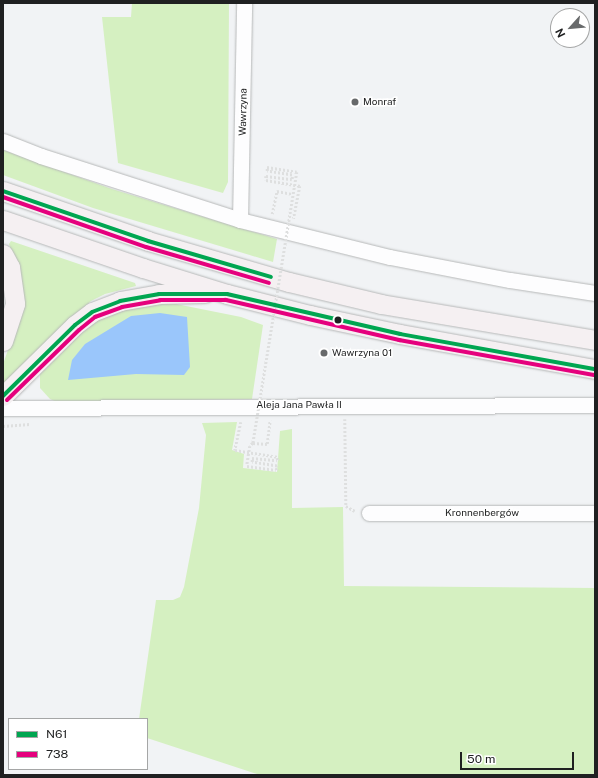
<!DOCTYPE html>
<meta charset="utf-8">
<style>
body{margin:0}
#map{position:relative;width:598px;height:778px;overflow:hidden;background:#f1f3f5;font-family:"Public Sans",sans-serif}
div>[style]{position:absolute}
[style*='--x']{left:calc(var(--x)*1px);top:calc(var(--y)*1px);width:calc(var(--w)*1px);rotate:calc(var(--a)*1deg)}
.green>*{inset:0;background:#d5f0c1}
.water>*{inset:0;background:#9ac6fb}
.path>*{height:2.5px;margin-top:-1.25px;transform-origin:0;background:repeating-linear-gradient(90deg,#dedfdf 0 2px,transparent 0 4px)}
.roads{filter:drop-shadow(0 0 1px #b6b8b8) drop-shadow(0 0 1px #b6b8b8)}
.minor>*{height:15px;margin:-7.5px;padding:0 7.5px;transform-origin:7.5px;border-radius:7.5px;background:#fdfdfe}
.major>*{height:19px;margin:-9.5px;padding:0 9.5px;transform-origin:9.5px;border-radius:9.5px;background:#f5f0f2}
.path-bridge>*{height:2.5px;margin-top:-1.25px;transform-origin:0;background:repeating-linear-gradient(90deg,#dedfdf 0 2px,transparent 0 4px)}
.bus-1>*{height:4px;margin:-2px;padding:0 2px;transform-origin:2px;border-radius:2px;background:#00a651}
.bus-2>*{height:4px;margin:-2px;padding:0 2px;transform-origin:2px;border-radius:2px;background:#e5007d}
.dots>*{width:11px;height:11px;translate:-50% -50%;box-sizing:border-box;border:2px solid #fff;border-radius:50%}
span{translate:-50% -50%;white-space:nowrap;text-align:center;line-height:1.15;-webkit-text-stroke:3px #fff;paint-order:stroke}
.poi-label{font-size:10px;color:#1f2021}
.left{translate:0 -50%;text-align:left}
.street-label{font-size:10px;color:#1f2021}
.frame{position:absolute;inset:0;border:4px solid #1f2021;pointer-events:none}
.legend{position:absolute;left:8px;top:718px;width:140px;height:52px;box-sizing:border-box;background:#fff;border:1px solid #a5a6a6;margin:0;padding:5px 7px;list-style:none;font-size:12px;color:#1f2021}
.legend li{display:flex;align-items:center;gap:8px;height:20px}
.legend b{width:20px;border:1px solid #a5a6a6}
.north{position:absolute;left:550px;top:8px;width:40px;height:40px;box-sizing:border-box;background:#fff;border:1px solid #a5a6a6;border-radius:50%;rotate:243deg;font-size:11px;font-weight:700;line-height:16px;text-align:center;color:#1f2021}
.north::after{content:'';display:block;margin:auto;width:14px;height:18px;background:#686a6b;clip-path:polygon(50% 0,100% 100%,50% 72%,0 100%)}
.scale{position:absolute;left:460px;top:752px;width:114px;height:18px;box-sizing:border-box;border:2px solid #1f2021;border-top:0;padding-left:5px;font-size:12px;line-height:14px;white-space:nowrap;color:#1f2021;-webkit-text-stroke:3px #fff;paint-order:stroke}
</style>
<div id="map">
<div class="green">
<div style="clip-path:polygon(132px 3px,229px 3px,228px 182px,223px 193px,118px 163px,102px 17px,131px 17px)"></div>
<div style="clip-path:polygon(3px 150px,112px 189px,277px 239px,273px 262px,93px 208px,3px 175px)"></div>
<div style="clip-path:polygon(11px 241px,135px 283px,136px 286px,105px 294px,91px 301px,3px 385px,3px 364px,20px 316px,23px 296px,21px 278px,9px 244px)"></div>
<div style="clip-path:polygon(166px 302px,241px 317px,263px 325px,252px 399px,57px 402px,50px 399px,40px 388px,40px 373px,92px 321px,108px 313px)"></div>
<div style="clip-path:polygon(237px 422px,232px 450px,244px 454px,243px 468px,277px 472px,280px 431px,292px 429px,292px 508px,343px 507px,344px 586px,595px 588px,595px 775px,260px 775px,147px 738px,147px 719px,139px 719px,156px 600px,173px 600px,180px 597px,184px 587px,199px 508px,206px 435px,202px 423px)"></div>
</div>
<div class="water">
<div style="clip-path:polygon(160px 313px,187px 317px,190px 367px,184px 375px,136px 374px,68px 380px,72px 360px,85px 344px,131px 316px)"></div>
</div>
<div class="path">
<div style="--x:266;--y:176;--w:4;--a:90"></div>
<div style="--x:266;--y:180;--w:35;--a:10"></div>
<div style="--x:300;--y:186;--w:33;--a:101"></div>
<div style="--x:272;--y:214;--w:24;--a:-78"></div>
<div style="--x:277;--y:191;--w:15;--a:11"></div>
<div style="--x:345;--y:419;--w:87;--a:89.3"></div>
<div style="--x:346;--y:506;--w:10;--a:29"></div>
<div style="--x:241;--y:422;--w:29;--a:102"></div>
<div style="--x:235;--y:450;--w:44;--a:9.2"></div>
<div style="--x:3;--y:426;--w:27;--a:-4"></div>
<div style="--x:253;--y:443;--w:14;--a:4"></div>
<div style="--x:267;--y:444;--w:24;--a:-83"></div>
</div>
<div class="roads">
<div class="minor">
<div style="--x:3;--y:141;--w:41;--a:21.5"></div>
<div style="--x:41;--y:156;--w:209;--a:17.8"></div>
<div style="--x:240;--y:220;--w:154;--a:13.9"></div>
<div style="--x:390;--y:257;--w:122;--a:10.9"></div>
<div style="--x:510;--y:280;--w:86;--a:8.7"></div>
<div style="--x:240;--y:220;--w:217;--a:-88.9"></div>
<div style="--x:3;--y:408;--w:592;--a:-0.29"></div>
<div style="--x:369;--y:513;--w:226;--a:0"></div>
</div>
<div class="major">
<div style="--x:3;--y:191;--w:153;--a:19"></div>
<div style="--x:148;--y:241;--w:147;--a:16.2"></div>
<div style="--x:289;--y:282;--w:95;--a:13.4"></div>
<div style="--x:381;--y:304;--w:217;--a:9.5"></div>
<div style="--x:3;--y:220;--w:148;--a:18.9"></div>
<div style="--x:143;--y:268;--w:88;--a:17.2"></div>
<div style="--x:227;--y:294;--w:86;--a:14.2"></div>
<div style="--x:310;--y:315;--w:92;--a:11.9"></div>
<div style="--x:400;--y:334;--w:198;--a:10.2"></div>
<div style="--x:3;--y:254;--w:15;--a:62"></div>
<div style="--x:10;--y:267;--w:37;--a:82"></div>
<div style="--x:15;--y:304;--w:39;--a:108"></div>
<div style="--x:3;--y:396;--w:101;--a:-44.6"></div>
<div style="--x:75;--y:325;--w:21;--a:-37"></div>
<div style="--x:92;--y:312;--w:30;--a:-21"></div>
<div style="--x:120;--y:301;--w:40;--a:-10"></div>
<div style="--x:159;--y:294;--w:46;--a:-1.2"></div>
</div>
</div>
<div class="path-bridge">
<div style="--x:266;--y:176;--w:26;--a:7"></div>
<div style="--x:292;--y:179;--w:4;--a:-90"></div>
<div style="--x:292;--y:175;--w:25;--a:-171"></div>
<div style="--x:267;--y:171;--w:4;--a:-90"></div>
<div style="--x:267;--y:167;--w:30;--a:9"></div>
<div style="--x:297;--y:172;--w:275;--a:99.2"></div>
<div style="--x:253;--y:443;--w:4;--a:135"></div>
<div style="--x:250;--y:446;--w:20;--a:99"></div>
<div style="--x:247;--y:466;--w:29;--a:8"></div>
<div style="--x:276;--y:470;--w:4;--a:-76"></div>
<div style="--x:277;--y:466;--w:25;--a:-171"></div>
<div style="--x:252;--y:462;--w:4;--a:-90"></div>
<div style="--x:252;--y:458;--w:25;--a:5"></div>
<div style="--x:277;--y:460;--w:3;--a:-72"></div>
</div>
<div class="bus-1">
<div style="--x:3;--y:191;--w:153;--a:19"></div>
<div style="--x:148;--y:241;--w:128;--a:16.3"></div>
<div style="--x:3;--y:396;--w:101;--a:-44.6"></div>
<div style="--x:75;--y:325;--w:21;--a:-37"></div>
<div style="--x:92;--y:312;--w:30;--a:-21"></div>
<div style="--x:120;--y:301;--w:40;--a:-10"></div>
<div style="--x:159;--y:294;--w:68;--a:0"></div>
<div style="--x:227;--y:294;--w:178;--a:13"></div>
<div style="--x:400;--y:334;--w:198;--a:10.2"></div>
</div>
<div class="bus-2">
<div style="--x:3;--y:197;--w:151;--a:19.3"></div>
<div style="--x:146;--y:247;--w:128;--a:16.3"></div>
<div style="--x:7;--y:400;--w:100;--a:-44.2"></div>
<div style="--x:79;--y:330;--w:21;--a:-39"></div>
<div style="--x:95;--y:317;--w:29;--a:-20"></div>
<div style="--x:122;--y:307;--w:39;--a:-10"></div>
<div style="--x:160;--y:300;--w:66;--a:0"></div>
<div style="--x:226;--y:300;--w:178;--a:13"></div>
<div style="--x:399;--y:340;--w:198;--a:10.2"></div>
</div>
<div class="dots">
<div style="left:355px;top:102px;background:#686a6b"></div>
<div style="left:338px;top:320px;background:#1f2021"></div>
<div style="left:324px;top:353px;background:#686a6b"></div>
</div>
<div class="poi-label">
<span class="left" style="left:363px;top:102px">Monraf</span>
<span class="left" style="left:332px;top:353px">Wawrzyna 01</span>
</div>
<div class="street-label">
<span style="left:243px;top:112px;rotate:-89deg">Wawrzyna</span>
<span style="left:299px;top:405px">Aleja Jana Pawła II</span>
<span style="left:482px;top:513px">Kronnenbergów</span>
</div>
<div class="frame"></div>
<ul class="legend">
<li><b style="height:5px;background:#00a651"></b>N61</li>
<li><b style="height:5px;background:#e5007d"></b>738</li>
</ul>
<div class="north">N</div>
<div class="scale">50 m</div>
</div>
